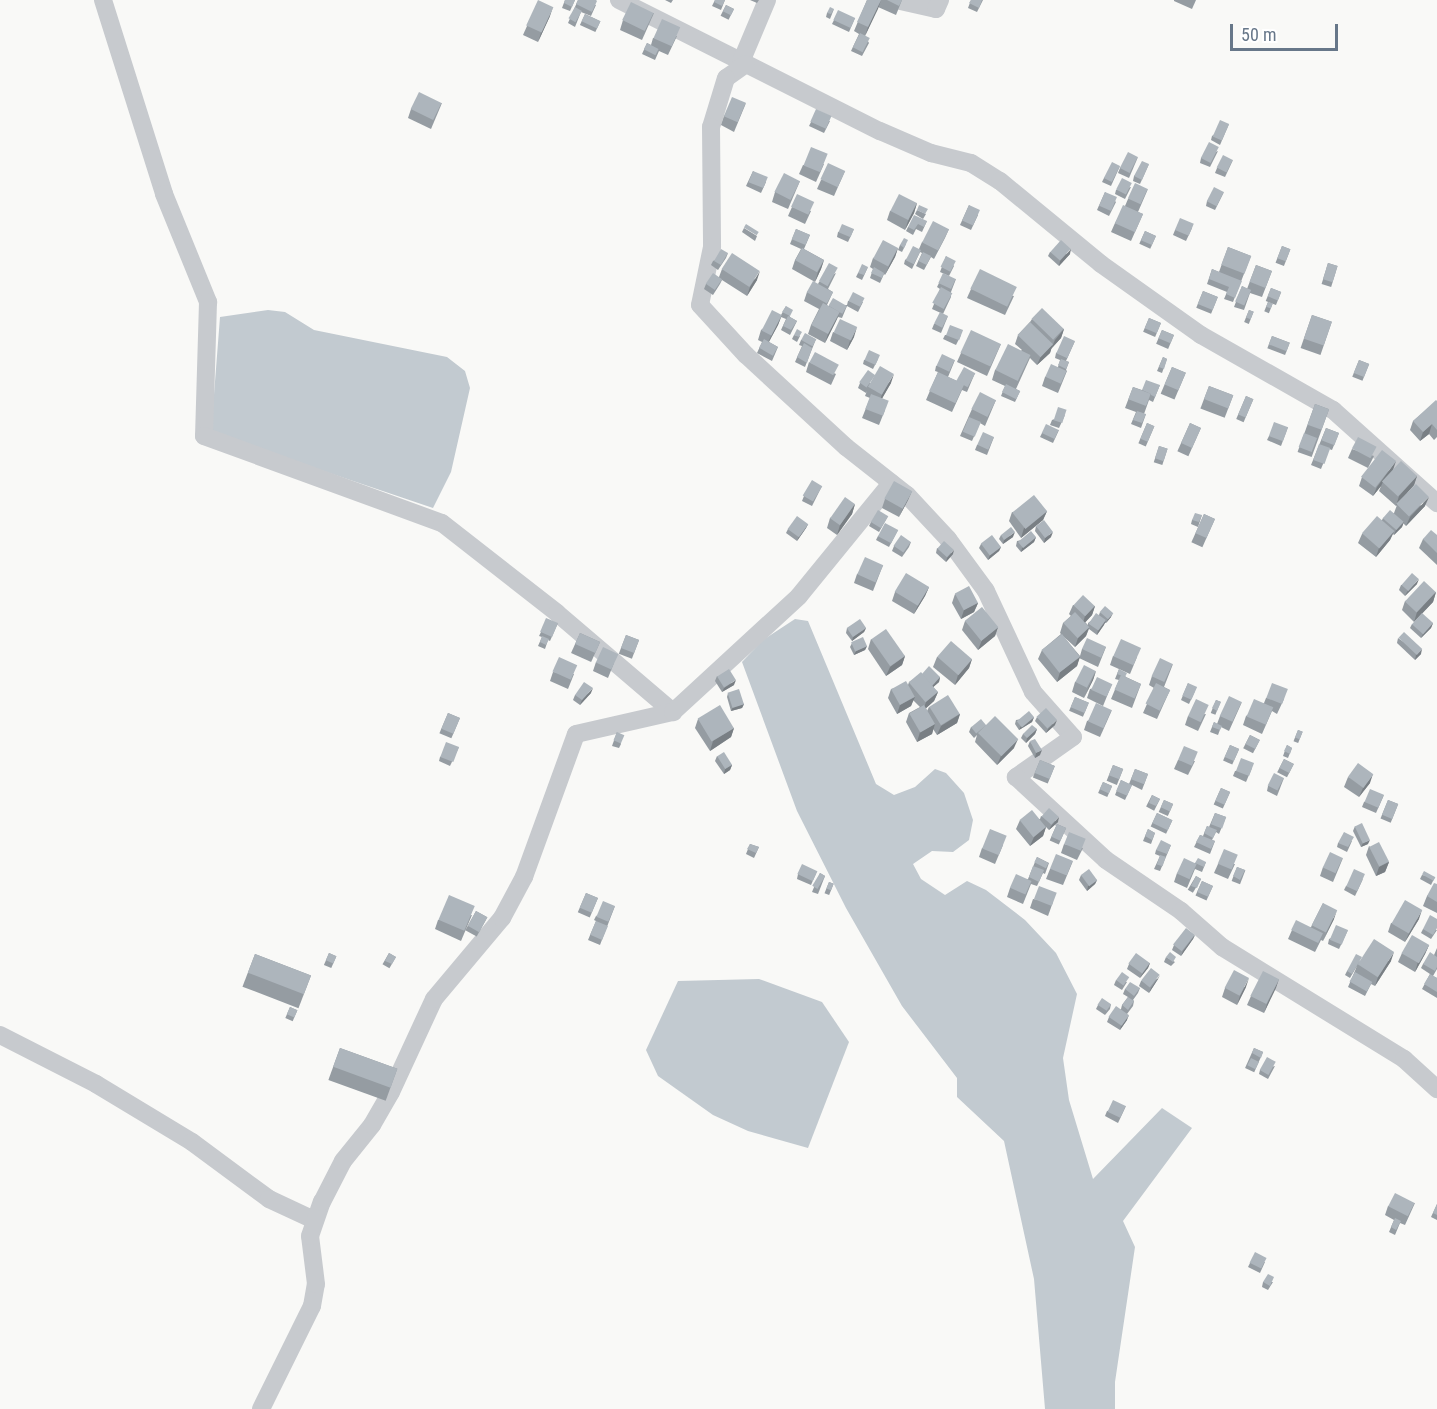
<!DOCTYPE html>
<style>
body{margin:0}
#map{position:relative;width:1437px;height:1409px;overflow:hidden;background:#f9f9f7;font-family:"Roboto Condensed",sans-serif}
div>[style]{position:absolute}
[style*='--x']{left:calc(var(--x)*1px);top:calc(var(--y)*1px);width:calc(var(--w)*1px);rotate:calc(var(--a)*1deg)}
.water>*{inset:0;background:#c2cad0}
.street>*{height:18px;margin:-9px;padding:0 9px;transform-origin:9px;border-radius:9px;background:#c7cace}
.wall>*{inset:0;background:#959ca2;transform-origin:0 0}
.shaded-wall>*{inset:0;background:#797f84}
.building>*{inset:0;background:#adb5bc;transform-origin:0 0}
span{translate:-50% -50%;white-space:nowrap;text-align:center;line-height:1.15;-webkit-text-stroke:6px #fff;paint-order:stroke}
.scale{position:absolute;left:1230px;top:24px;width:108px;height:27px;box-sizing:border-box;border:3px solid #677789;border-top:0;padding-left:8px;font-size:18px;line-height:21px;white-space:nowrap;color:#677789;-webkit-text-stroke:4px #fff;paint-order:stroke}
</style>
<div id="map">
<div class="water">
<div style="clip-path:polygon(268px 310px,285px 312px,314px 330px,447px 357px,465px 371px,470px 388px,451px 472px,433px 508px,211px 433px,220px 317px)"></div>
<div style="clip-path:polygon(795px 619px,808px 621px,876px 784px,894px 795px,915px 787px,935px 769px,946px 773px,964px 793px,973px 820px,969px 840px,953px 852px,932px 851px,913px 864px,921px 879px,945px 895px,967px 881px,986px 890px,1025px 920px,1056px 953px,1077px 994px,1063px 1058px,1069px 1100px,1093px 1179px,1162px 1108px,1192px 1128px,1123px 1221px,1135px 1247px,1115px 1382px,1115px 1409px,1045px 1409px,1034px 1279px,1004px 1141px,957px 1097px,957px 1078px,902px 1006px,846px 908px,797px 811px,742px 662px,763px 640px)"></div>
<div style="clip-path:polygon(759px 979px,822px 1002px,849px 1042px,808px 1148px,748px 1131px,713px 1115px,658px 1076px,646px 1050px,678px 981px)"></div>
</div>
<div class="street">
<div style="--x:103;--y:0;--w:203;--a:72.5"></div>
<div style="--x:164;--y:194;--w:117;--a:67.8"></div>
<div style="--x:208;--y:302;--w:134;--a:91.7"></div>
<div style="--x:204;--y:436;--w:253;--a:20.1"></div>
<div style="--x:442;--y:523;--w:146;--a:38"></div>
<div style="--x:557;--y:613;--w:153;--a:40.5"></div>
<div style="--x:619;--y:0;--w:292;--a:26.7"></div>
<div style="--x:880;--y:131;--w:56;--a:23.3"></div>
<div style="--x:931;--y:153;--w:41;--a:14"></div>
<div style="--x:971;--y:163;--w:34;--a:32"></div>
<div style="--x:1000;--y:181;--w:131;--a:39.4"></div>
<div style="--x:1101;--y:264;--w:123;--a:35.4"></div>
<div style="--x:1201;--y:335;--w:152;--a:29.6"></div>
<div style="--x:1333;--y:410;--w:140;--a:41.8"></div>
<div style="--x:896;--y:0;--w:41;--a:12.7"></div>
<div style="--x:936;--y:9;--w:10;--a:-66"></div>
<div style="--x:741;--y:62;--w:67;--a:-67.2"></div>
<div style="--x:746;--y:64;--w:24;--a:145"></div>
<div style="--x:726;--y:78;--w:51;--a:107"></div>
<div style="--x:711;--y:127;--w:120;--a:89.5"></div>
<div style="--x:712;--y:247;--w:59;--a:101.7"></div>
<div style="--x:700;--y:305;--w:68;--a:47.4"></div>
<div style="--x:746;--y:355;--w:136;--a:42.6"></div>
<div style="--x:846;--y:447;--w:78;--a:38.2"></div>
<div style="--x:907;--y:495;--w:60;--a:47"></div>
<div style="--x:948;--y:539;--w:64;--a:53.8"></div>
<div style="--x:986;--y:591;--w:111;--a:65"></div>
<div style="--x:1033;--y:692;--w:60;--a:48.4"></div>
<div style="--x:1073;--y:737;--w:70;--a:144.9"></div>
<div style="--x:1016;--y:777;--w:122;--a:42.7"></div>
<div style="--x:1106;--y:860;--w:91;--a:34.2"></div>
<div style="--x:1181;--y:911;--w:55;--a:41.3"></div>
<div style="--x:1222;--y:947;--w:214;--a:31.6"></div>
<div style="--x:1404;--y:1059;--w:45;--a:42.3"></div>
<div style="--x:0;--y:1035;--w:108;--a:27"></div>
<div style="--x:96;--y:1084;--w:112;--a:31.1"></div>
<div style="--x:192;--y:1142;--w:96;--a:36.5"></div>
<div style="--x:269;--y:1199;--w:50;--a:25"></div>
<div style="--x:261;--y:1409;--w:115;--a:-63.7"></div>
<div style="--x:312;--y:1306;--w:22;--a:-80"></div>
<div style="--x:316;--y:1284;--w:48;--a:-97.1"></div>
<div style="--x:310;--y:1236;--w:36;--a:-71"></div>
<div style="--x:322;--y:1202;--w:46;--a:-62.9"></div>
<div style="--x:343;--y:1161;--w:46;--a:-51.1"></div>
<div style="--x:372;--y:1125;--w:38;--a:-60"></div>
<div style="--x:391;--y:1092;--w:102;--a:-65.2"></div>
<div style="--x:434;--y:999;--w:106;--a:-50"></div>
<div style="--x:502;--y:918;--w:47;--a:-61.8"></div>
<div style="--x:524;--y:877;--w:152;--a:-70"></div>
<div style="--x:576;--y:734;--w:99;--a:-12.8"></div>
<div style="--x:673;--y:712;--w:171;--a:-42.6"></div>
<div style="--x:799;--y:596;--w:146;--a:-50.8"></div>
</div>
<div class="wall">
<div style="clip-path:polygon(565px 0,575px 0,570px 11px,562px 8px)"></div>
<div style="clip-path:polygon(578px 0,596px 5px,591px 16px,581px 12px,575px 27px,568px 23px)"></div>
<div style="clip-path:polygon(665px 0,673px 0,671px 3px)"></div>
<div style="clip-path:polygon(715px 0,725px 0,721px 10px,712px 6px)"></div>
<div style="clip-path:polygon(750px 0,759px 0,757px 3px)"></div>
<div style="clip-path:polygon(867px 0,902px 0,896px 15px,878px 7px,865px 36px,869px 43px,862px 56px,851px 51px,859px 34px,854px 31px)"></div>
<div style="clip-path:polygon(971px 0,983px 0,977px 12px,968px 8px)"></div>
<div style="clip-path:polygon(1174px 0,1196px 0,1192px 9px,1174px 1px)"></div>
<div style="left:726px;top:5px;width:9px;height:12px;rotate:27deg"></div>
<div style="clip-path:polygon(834px 9px,830px 19px,826px 17px,827px 13px)"></div>
<div style="clip-path:polygon(654px 13px,642px 40px,620px 30px,623px 20px)"></div>
<div style="left:585px;top:14px;width:17px;height:12px;rotate:25deg"></div>
<div style="clip-path:polygon(550px 16px,538px 42px,523px 35px,527px 26px)"></div>
<div style="clip-path:polygon(855px 18px,849px 32px,832px 24px,834px 20px)"></div>
<div style="clip-path:polygon(677px 36px,668px 55px,659px 51px,655px 60px,642px 54px,647px 43px,651px 45px,653px 38px)"></div>
<div style="clip-path:polygon(442px 103px,431px 129px,408px 118px,411px 109px)"></div>
<div style="clip-path:polygon(746px 103px,734px 132px,721px 125px,724px 116px)"></div>
<div style="clip-path:polygon(830px 121px,824px 133px,809px 126px,811px 122px)"></div>
<div style="clip-path:polygon(1229px 124px,1220px 145px,1211px 140px,1212px 136px)"></div>
<div style="clip-path:polygon(1218px 151px,1210px 167px,1200px 163px,1201px 158px)"></div>
<div style="clip-path:polygon(1138px 157px,1129px 178px,1118px 173px,1120px 168px)"></div>
<div style="clip-path:polygon(1233px 160px,1225px 177px,1215px 173px,1217px 168px)"></div>
<div style="clip-path:polygon(824px 164px,816px 182px,799px 174px,803px 165px)"></div>
<div style="clip-path:polygon(1149px 164px,1140px 184px,1133px 181px,1134px 176px)"></div>
<div style="clip-path:polygon(1120px 166px,1111px 186px,1102px 182px,1104px 178px)"></div>
<div style="clip-path:polygon(753px 171px,766px 182px,761px 193px,746px 186px)"></div>
<div style="clip-path:polygon(845px 171px,834px 196px,817px 189px,821px 180px)"></div>
<div style="clip-path:polygon(800px 181px,788px 209px,772px 202px,775px 192px)"></div>
<div style="clip-path:polygon(1131px 187px,1125px 199px,1115px 194px,1116px 190px)"></div>
<div style="clip-path:polygon(1148px 189px,1138px 212px,1143px 214px,1131px 241px,1111px 232px,1115px 223px,1125px 206px,1128px 199px)"></div>
<div style="clip-path:polygon(1105px 192px,1116px 202px,1109px 216px,1097px 210px)"></div>
<div style="clip-path:polygon(1224px 192px,1215px 210px,1206px 206px,1207px 201px)"></div>
<div style="clip-path:polygon(917px 203px,914px 213px,905px 230px,887px 220px,890px 211px)"></div>
<div style="clip-path:polygon(969px 205px,978px 215px,971px 230px,960px 225px)"></div>
<div style="clip-path:polygon(792px 207px,811px 211px,805px 224px,788px 216px)"></div>
<div style="clip-path:polygon(917px 210px,926px 214px,923px 219px,915px 214px)"></div>
<div style="clip-path:polygon(927px 221px,922px 232px,916px 229px,913px 235px,906px 231px,908px 227px)"></div>
<div style="clip-path:polygon(744px 228px,757px 236px,755px 241px,742px 232px)"></div>
<div style="clip-path:polygon(1192px 228px,1186px 241px,1173px 235px,1175px 230px)"></div>
<div style="clip-path:polygon(796px 229px,810px 235px,804px 249px,824px 260px,821px 269px,815px 282px,792px 269px,795px 260px,801px 249px,790px 244px)"></div>
<div style="clip-path:polygon(854px 229px,848px 242px,837px 237px,838px 232px)"></div>
<div style="clip-path:polygon(949px 229px,945px 238px,934px 259px,931px 257px,924px 270px,916px 266px,922px 253px,920px 252px,912px 269px,904px 264px,905px 260px,919px 249px,922px 242px)"></div>
<div style="left:1145px;top:231px;width:12px;height:14px;rotate:24deg"></div>
<div style="clip-path:polygon(906px 244px,902px 252px,898px 250px,900px 245px)"></div>
<div style="left:1282px;top:246px;width:9px;height:18px;rotate:21deg"></div>
<div style="clip-path:polygon(1228px 247px,1251px 256px,1233px 302px,1224px 299px,1227px 292px,1207px 284px,1212px 269px,1219px 272px)"></div>
<div style="clip-path:polygon(898px 248px,895px 257px,885px 275px,884px 274px,880px 283px,870px 278px,873px 269px,870px 267px,873px 258px)"></div>
<div style="clip-path:polygon(1050px 252px,1070px 254px,1059px 266px,1048px 256px)"></div>
<div style="clip-path:polygon(728px 253px,726px 258px,718px 270px,711px 265px,713px 261px)"></div>
<div style="clip-path:polygon(946px 256px,954px 266px,949px 276px,940px 272px)"></div>
<div style="left:1328px;top:263px;width:10px;height:22px;rotate:17deg"></div>
<div style="clip-path:polygon(1256px 265px,1272px 271px,1262px 297px,1250px 293px,1244px 310px,1234px 307px,1242px 286px,1247px 289px)"></div>
<div style="clip-path:polygon(868px 267px,862px 280px,856px 277px,858px 273px)"></div>
<div style="clip-path:polygon(722px 269px,757px 280px,747px 296px,722px 280px,720px 284px,713px 295px,704px 289px,706px 284px,719px 277px)"></div>
<div style="clip-path:polygon(836px 273px,828px 289px,833px 292px,827px 305px,828px 306px,847px 305px,848px 301px,863px 302px,858px 312px,847px 306px,842px 318px,838px 317px,825px 343px,808px 334px,811px 325px,819px 309px,804px 301px,807px 292px,818px 284px,819px 282px)"></div>
<div style="clip-path:polygon(956px 279px,951px 292px,951px 297px,943px 314px,932px 309px,940px 289px,937px 287px,939px 283px)"></div>
<div style="left:1271px;top:288px;width:11px;height:14px;rotate:22deg"></div>
<div style="clip-path:polygon(971px 289px,1014px 296px,1005px 315px,967px 298px)"></div>
<div style="left:1203px;top:291px;width:16px;height:18px;rotate:22deg"></div>
<div style="left:1268px;top:302px;width:5px;height:10px;rotate:22deg"></div>
<div style="clip-path:polygon(786px 306px,790px 317px,797px 321px,790px 335px,781px 330px,786px 319px,781px 317px,778px 325px,769px 342px,778px 347px,772px 361px,757px 353px,762px 342px,758px 340px,761px 330px,781px 315px)"></div>
<div style="left:1249px;top:310px;width:5px;height:13px;rotate:22deg"></div>
<div style="left:1312px;top:315px;width:21px;height:35px;rotate:19deg"></div>
<div style="clip-path:polygon(948px 316px,941px 333px,932px 329px,934px 324px)"></div>
<div style="left:1149px;top:318px;width:13px;height:15px;rotate:23deg"></div>
<div style="clip-path:polygon(1032px 319px,1064px 329px,1061px 338px,1051px 349px,1050px 353px,1037px 365px,1030px 358px,1016px 389px,1020px 391px,1015px 402px,1001px 396px,1005px 386px,992px 380px,995px 370px,1022px 350px,1015px 344px,1018px 335px,1030px 322px)"></div>
<div style="left:1162px;top:330px;width:13px;height:15px;rotate:23deg"></div>
<div style="clip-path:polygon(833px 332px,854px 337px,847px 350px,830px 341px)"></div>
<div style="clip-path:polygon(794px 335px,800px 336px,797px 342px,792px 339px)"></div>
<div style="clip-path:polygon(945px 335px,961px 335px,956px 345px,943px 339px)"></div>
<div style="left:1272px;top:336px;width:19px;height:13px;rotate:21deg"></div>
<div style="clip-path:polygon(816px 339px,805px 367px,795px 362px,802px 346px,799px 345px,801px 340px)"></div>
<div style="clip-path:polygon(1075px 341px,1066px 361px,1069px 362px,1066px 370px,1067px 371px,1058px 393px,1042px 386px,1045px 377px,1058px 367px,1060px 360px,1055px 358px,1056px 353px)"></div>
<div style="clip-path:polygon(1001px 344px,987px 376px,957px 362px,961px 353px)"></div>
<div style="clip-path:polygon(1163px 357px,1167px 359px,1162px 373px,1157px 371px)"></div>
<div style="clip-path:polygon(878px 359px,873px 369px,863px 364px,864px 360px)"></div>
<div style="clip-path:polygon(955px 360px,948px 377px,957px 381px,975px 373px,967px 392px,962px 390px,952px 412px,926px 400px,938px 372px,935px 371px,936px 366px)"></div>
<div style="left:1359px;top:360px;width:11px;height:18px;rotate:22deg"></div>
<div style="clip-path:polygon(809px 362px,836px 374px,831px 385px,806px 372px)"></div>
<div style="left:1172px;top:367px;width:15px;height:29px;rotate:23deg"></div>
<div style="clip-path:polygon(860px 383px,891px 383px,882px 398px,885px 410px,879px 425px,862px 418px,870px 398px,865px 396px,867px 391px,866px 393px,858px 388px)"></div>
<div style="clip-path:polygon(1160px 385px,1153px 402px,1149px 400px,1144px 414px,1146px 414px,1141px 428px,1131px 424px,1136px 412px,1125px 408px,1133px 387px,1142px 390px)"></div>
<div style="left:1209px;top:386px;width:26px;height:24px;rotate:21deg"></div>
<div style="left:1246px;top:396px;width:8px;height:25px;rotate:23deg"></div>
<div style="clip-path:polygon(996px 400px,985px 426px,980px 423px,972px 441px,960px 436px,972px 409px)"></div>
<div style="clip-path:polygon(1437px 401px,1437px 437px,1434px 440px,1429px 434px,1420px 441px,1410px 430px,1413px 421px)"></div>
<div style="left:1315px;top:404px;width:15px;height:51px;rotate:20deg"></div>
<div style="clip-path:polygon(1065px 415px,1059px 428px,1050px 425px,1052px 420px)"></div>
<div style="left:1147px;top:423px;width:8px;height:22px;rotate:23deg"></div>
<div style="left:1190px;top:423px;width:12px;height:31px;rotate:24deg"></div>
<div style="clip-path:polygon(1288px 427px,1281px 446px,1267px 440px,1269px 436px)"></div>
<div style="clip-path:polygon(1326px 428px,1339px 433px,1332px 450px,1329px 449px,1321px 469px,1311px 465px)"></div>
<div style="clip-path:polygon(1059px 430px,1053px 443px,1040px 437px,1042px 433px)"></div>
<div style="clip-path:polygon(994px 437px,987px 455px,975px 450px,977px 445px)"></div>
<div style="left:1159px;top:446px;width:9px;height:17px;rotate:18deg"></div>
<div style="clip-path:polygon(1352px 449px,1374px 456px,1368px 468px,1348px 458px)"></div>
<div style="clip-path:polygon(1393px 470px,1417px 476px,1414px 485px,1399px 502px,1425px 506px,1406px 526px,1403px 523px,1402px 527px,1394px 535px,1393px 534px,1390px 540px,1376px 557px,1358px 543px,1362px 534px,1382px 520px,1383px 518px,1394px 513px,1397px 505px,1396px 506px,1379px 491px,1381px 486px,1373px 496px,1359px 486px,1362px 477px)"></div>
<div style="clip-path:polygon(822px 486px,812px 506px,802px 501px,804px 496px)"></div>
<div style="clip-path:polygon(912px 491px,908px 500px,899px 517px,882px 508px,885px 499px)"></div>
<div style="clip-path:polygon(855px 504px,852px 514px,837px 535px,827px 528px,830px 518px)"></div>
<div style="clip-path:polygon(1047px 511px,1043px 520px,1021px 538px,1009px 521px,1012px 512px)"></div>
<div style="left:1204px;top:514px;width:12px;height:31px;rotate:24deg"></div>
<div style="clip-path:polygon(1202px 515px,1198px 527px,1191px 524px,1192px 520px)"></div>
<div style="clip-path:polygon(888px 516px,879px 532px,869px 526px,871px 522px)"></div>
<div style="clip-path:polygon(808px 524px,806px 528px,797px 541px,786px 533px,788px 529px)"></div>
<div style="clip-path:polygon(1036px 526px,1051px 537px,1044px 543px,1035px 531px)"></div>
<div style="clip-path:polygon(898px 530px,889px 547px,876px 540px,878px 536px)"></div>
<div style="clip-path:polygon(1001px 535px,1013px 537px,1003px 544px,999px 539px)"></div>
<div style="clip-path:polygon(1437px 535px,1437px 565px,1419px 548px,1423px 539px)"></div>
<div style="clip-path:polygon(1036px 537px,1034px 542px,1021px 552px,1016px 546px,1017px 541px)"></div>
<div style="clip-path:polygon(911px 542px,909px 547px,902px 557px,892px 551px,894px 546px)"></div>
<div style="clip-path:polygon(981px 544px,1001px 547px,999px 551px,988px 560px,979px 548px)"></div>
<div style="clip-path:polygon(937px 548px,953px 554px,946px 562px,936px 553px)"></div>
<div style="clip-path:polygon(883px 565px,873px 591px,854px 583px,857px 574px)"></div>
<div style="clip-path:polygon(1417px 584px,1405px 596px,1399px 590px,1401px 585px)"></div>
<div style="clip-path:polygon(929px 587px,925px 596px,914px 614px,892px 601px,895px 592px)"></div>
<div style="clip-path:polygon(1436px 592px,1433px 602px,1414px 622px,1402px 610px,1405px 601px)"></div>
<div style="clip-path:polygon(955px 594px,978px 603px,974px 612px,961px 619px,952px 603px)"></div>
<div style="clip-path:polygon(1073px 605px,1095px 606px,1092px 615px,1085px 622px,1088px 625px,1088px 623px,1099px 615px,1100px 612px,1111px 617px,1106px 623px,1105px 623px,1097px 635px,1089px 629px,1086px 636px,1075px 647px,1063px 636px,1080px 656px,1082px 649px,1106px 647px,1098px 667px,1079px 658px,1077px 666px,1057px 682px,1038px 659px,1042px 650px,1061px 634px,1060px 633px,1063px 623px,1071px 616px,1069px 614px)"></div>
<div style="clip-path:polygon(965px 621px,998px 627px,995px 636px,978px 650px,962px 630px)"></div>
<div style="clip-path:polygon(558px 623px,550px 641px,548px 640px,545px 649px,538px 646px,542px 637px,539px 636px,541px 632px)"></div>
<div style="clip-path:polygon(1433px 623px,1431px 628px,1421px 638px,1410px 628px,1412px 624px)"></div>
<div style="clip-path:polygon(847px 628px,866px 628px,864px 632px,852px 641px,846px 633px)"></div>
<div style="left:580px;top:633px;width:22px;height:22px;rotate:24deg"></div>
<div style="left:626px;top:635px;width:14px;height:20px;rotate:21deg"></div>
<div style="clip-path:polygon(1398px 638px,1421px 654px,1415px 660px,1397px 643px)"></div>
<div style="clip-path:polygon(871px 639px,905px 656px,902px 665px,886px 676px,868px 649px)"></div>
<div style="clip-path:polygon(852px 643px,867px 646px,865px 650px,854px 655px,850px 647px)"></div>
<div style="clip-path:polygon(1113px 656px,1137px 657px,1130px 674px,1110px 665px)"></div>
<div style="clip-path:polygon(937px 657px,972px 659px,969px 668px,955px 685px,933px 667px)"></div>
<div style="clip-path:polygon(596px 662px,614px 663px,608px 678px,593px 671px)"></div>
<div style="clip-path:polygon(1173px 664px,1164px 687px,1170px 690px,1157px 719px,1143px 713px,1154px 688px,1149px 685px,1152px 676px)"></div>
<div style="clip-path:polygon(1119px 669px,1126px 677px,1141px 684px,1132px 708px,1111px 699px,1119px 680px,1115px 679px)"></div>
<div style="clip-path:polygon(1096px 671px,1093px 680px,1084px 698px,1072px 692px,1075px 682px)"></div>
<div style="clip-path:polygon(553px 672px,574px 674px,568px 689px,550px 681px)"></div>
<div style="clip-path:polygon(922px 674px,940px 677px,939px 682px,933px 687px,938px 692px,934px 701px,926px 708px,927px 711px,929px 707px,960px 714px,957px 723px,937px 735px,933px 729px,932px 734px,917px 742px,906px 722px,909px 713px,920px 707px,913px 700px,911px 706px,897px 714px,888px 698px,891px 689px,908px 685px,909px 682px)"></div>
<div style="clip-path:polygon(717px 676px,734px 685px,722px 692px,715px 681px)"></div>
<div style="clip-path:polygon(1188px 683px,1195px 691px,1189px 704px,1181px 700px)"></div>
<div style="clip-path:polygon(1112px 684px,1103px 706px,1087px 698px,1090px 689px)"></div>
<div style="clip-path:polygon(591px 693px,580px 705px,573px 700px,575px 695px)"></div>
<div style="clip-path:polygon(728px 693px,744px 704px,742px 708px,731px 711px,727px 697px)"></div>
<div style="left:1075px;top:697px;width:15px;height:15px;rotate:23deg"></div>
<div style="clip-path:polygon(1266px 698px,1284px 699px,1277px 714px,1272px 711px,1262px 734px,1243px 725px,1246px 716px,1264px 703px)"></div>
<div style="left:1216px;top:700px;width:5px;height:14px;rotate:22deg"></div>
<div style="clip-path:polygon(1242px 702px,1229px 731px,1221px 727px,1218px 735px,1210px 732px,1214px 722px,1217px 724px,1220px 716px)"></div>
<div style="clip-path:polygon(1112px 710px,1100px 737px,1084px 730px,1087px 721px)"></div>
<div style="left:448px;top:713px;width:13px;height:22px;rotate:23deg"></div>
<div style="clip-path:polygon(1206px 714px,1198px 731px,1185px 725px,1188px 716px)"></div>
<div style="clip-path:polygon(1034px 717px,1032px 722px,1019px 730px,1015px 724px,1016px 720px)"></div>
<div style="clip-path:polygon(1037px 717px,1055px 725px,1046px 733px,1035px 721px)"></div>
<div style="clip-path:polygon(698px 719px,734px 728px,731px 737px,710px 751px,695px 728px)"></div>
<div style="clip-path:polygon(986px 725px,1014px 748px,997px 765px,975px 742px,977px 735px,974px 738px,969px 732px,971px 727px)"></div>
<div style="clip-path:polygon(1037px 729px,1035px 734px,1026px 743px,1021px 738px,1023px 734px)"></div>
<div style="left:1298px;top:730px;width:5px;height:12px;rotate:22deg"></div>
<div style="clip-path:polygon(617px 732px,621px 744px,619px 748px,612px 746px)"></div>
<div style="left:1250px;top:735px;width:11px;height:15px;rotate:27deg"></div>
<div style="clip-path:polygon(1030px 741px,1040px 755px,1035px 758px,1028px 746px)"></div>
<div style="left:1230px;top:745px;width:10px;height:17px;rotate:24deg"></div>
<div style="clip-path:polygon(1287px 745px,1292px 748px,1288px 758px,1283px 756px)"></div>
<div style="clip-path:polygon(459px 747px,450px 766px,439px 761px,440px 757px)"></div>
<div style="clip-path:polygon(717px 756px,732px 765px,730px 770px,724px 774px,715px 761px)"></div>
<div style="left:1284px;top:759px;width:11px;height:15px;rotate:27deg"></div>
<div style="left:1040px;top:760px;width:16px;height:19px;rotate:22deg"></div>
<div style="clip-path:polygon(1178px 760px,1195px 761px,1188px 775px,1174px 769px)"></div>
<div style="left:1113px;top:765px;width:11px;height:17px;rotate:22deg"></div>
<div style="clip-path:polygon(1252px 768px,1246px 782px,1233px 776px,1235px 771px)"></div>
<div style="clip-path:polygon(1135px 769px,1148px 774px,1142px 790px,1132px 785px,1125px 800px,1115px 795px,1121px 780px,1129px 784px)"></div>
<div style="clip-path:polygon(1348px 777px,1370px 783px,1359px 797px,1344px 787px)"></div>
<div style="clip-path:polygon(1284px 778px,1277px 796px,1267px 791px,1268px 786px)"></div>
<div style="left:1103px;top:782px;width:10px;height:12px;rotate:24deg"></div>
<div style="left:1221px;top:788px;width:10px;height:18px;rotate:24deg"></div>
<div style="left:1152px;top:795px;width:9px;height:13px;rotate:27deg"></div>
<div style="clip-path:polygon(1384px 795px,1376px 813px,1362px 807px,1364px 802px)"></div>
<div style="left:1164px;top:800px;width:10px;height:13px;rotate:24deg"></div>
<div style="left:1388px;top:800px;width:11px;height:20px;rotate:22deg"></div>
<div style="left:1157px;top:813px;width:17px;height:15px;rotate:25deg"></div>
<div style="clip-path:polygon(1215px 813px,1226px 817px,1219px 834px,1216px 832px,1212px 840px,1215px 841px,1210px 854px,1194px 847px,1200px 835px,1203px 836px,1207px 826px,1209px 827px)"></div>
<div style="clip-path:polygon(1041px 816px,1058px 822px,1049px 830px,1046px 827px,1043px 836px,1030px 846px,1016px 829px,1020px 820px,1040px 819px)"></div>
<div style="left:1057px;top:824px;width:10px;height:18px;rotate:24deg"></div>
<div style="clip-path:polygon(1355px 826px,1368px 844px,1361px 847px,1353px 831px)"></div>
<div style="clip-path:polygon(1148px 829px,1155px 833px,1151px 844px,1143px 841px)"></div>
<div style="clip-path:polygon(1352px 841px,1347px 852px,1337px 847px,1338px 843px)"></div>
<div style="clip-path:polygon(750px 844px,759px 847px,754px 858px,746px 854px)"></div>
<div style="clip-path:polygon(1064px 844px,1083px 848px,1077px 860px,1061px 853px)"></div>
<div style="clip-path:polygon(1003px 845px,995px 864px,979px 857px,982px 848px)"></div>
<div style="clip-path:polygon(1171px 845px,1160px 871px,1154px 869px,1160px 856px,1155px 854px,1156px 850px)"></div>
<div style="clip-path:polygon(1369px 846px,1389px 862px,1385px 872px,1376px 876px,1366px 855px)"></div>
<div style="clip-path:polygon(1037px 857px,1049px 863px,1045px 874px,1043px 873px,1037px 886px,1031px 884px,1023px 904px,1007px 897px,1010px 888px,1028px 879px)"></div>
<div style="clip-path:polygon(1343px 858px,1333px 882px,1320px 876px,1323px 867px)"></div>
<div style="clip-path:polygon(1073px 861px,1063px 885px,1046px 879px,1050px 869px)"></div>
<div style="clip-path:polygon(1206px 862px,1202px 872px,1195px 869px,1187px 888px,1174px 882px,1177px 873px,1195px 863px)"></div>
<div style="clip-path:polygon(1218px 864px,1235px 864px,1228px 879px,1214px 873px)"></div>
<div style="left:1237px;top:867px;width:9px;height:15px;rotate:21deg"></div>
<div style="clip-path:polygon(817px 871px,811px 885px,797px 879px,798px 874px)"></div>
<div style="clip-path:polygon(820px 873px,825px 876px,818px 894px,812px 892px)"></div>
<div style="clip-path:polygon(1081px 875px,1097px 880px,1095px 884px,1087px 891px,1079px 880px)"></div>
<div style="clip-path:polygon(1422px 875px,1435px 877px,1431px 885px,1420px 879px)"></div>
<div style="left:1196px;top:876px;width:6px;height:16px;rotate:31deg"></div>
<div style="clip-path:polygon(1363px 879px,1355px 896px,1344px 890px,1346px 886px)"></div>
<div style="left:1202px;top:881px;width:12px;height:16px;rotate:24deg"></div>
<div style="left:829px;top:882px;width:5px;height:12px;rotate:22deg"></div>
<div style="clip-path:polygon(1437px 884px,1437px 913px,1423px 906px,1427px 896px)"></div>
<div style="left:586px;top:893px;width:13px;height:21px;rotate:23deg"></div>
<div style="clip-path:polygon(1033px 899px,1053px 902px,1048px 916px,1030px 908px)"></div>
<div style="clip-path:polygon(1323px 903px,1334px 919px,1323px 941px,1321px 940px,1315px 952px,1288px 939px,1292px 930px,1311px 927px)"></div>
<div style="clip-path:polygon(615px 906px,600px 945px,588px 940px,596px 921px,594px 920px,596px 916px)"></div>
<div style="left:476px;top:911px;width:13px;height:22px;rotate:29deg"></div>
<div style="clip-path:polygon(472px 915px,461px 941px,435px 929px,438px 920px)"></div>
<div style="clip-path:polygon(1419px 919px,1405px 942px,1388px 932px,1391px 923px)"></div>
<div style="clip-path:polygon(1423px 929px,1437px 930px,1431px 939px,1421px 933px)"></div>
<div style="clip-path:polygon(1348px 930px,1339px 949px,1328px 944px,1329px 939px)"></div>
<div style="clip-path:polygon(1195px 935px,1193px 939px,1181px 956px,1172px 950px,1174px 945px)"></div>
<div style="clip-path:polygon(1429px 945px,1425px 954px,1415px 972px,1398px 962px,1402px 953px)"></div>
<div style="clip-path:polygon(1437px 948px,1437px 969px,1433px 976px,1437px 978px,1437px 998px,1422px 989px,1430px 974px,1421px 968px,1423px 964px,1434px 955px)"></div>
<div style="left:329px;top:953px;width:8px;height:13px;rotate:23deg"></div>
<div style="left:389px;top:953px;width:8px;height:13px;rotate:30deg"></div>
<div style="left:255px;top:954px;width:60px;height:35px;rotate:21deg"></div>
<div style="clip-path:polygon(1166px 957px,1175px 962px,1171px 966px,1164px 962px)"></div>
<div style="clip-path:polygon(1360px 961px,1391px 961px,1375px 986px,1371px 984px,1365px 996px,1348px 987px,1357px 966px,1350px 978px,1345px 975px,1347px 971px)"></div>
<div style="clip-path:polygon(1150px 963px,1148px 968px,1140px 978px,1127px 969px,1129px 964px)"></div>
<div style="clip-path:polygon(1158px 979px,1149px 993px,1139px 986px,1141px 981px)"></div>
<div style="clip-path:polygon(1279px 979px,1264px 1013px,1247px 1005px,1251px 996px)"></div>
<div style="clip-path:polygon(1116px 980px,1127px 982px,1122px 990px,1114px 985px)"></div>
<div style="clip-path:polygon(1246px 987px,1237px 1005px,1222px 997px,1225px 988px)"></div>
<div style="clip-path:polygon(1140px 988px,1138px 993px,1133px 1000px,1134px 1001px,1133px 1006px,1127px 1014px,1127px 1020px,1120px 1030px,1107px 1022px,1109px 1017px,1121px 1009px,1122px 1005px,1128px 997px,1123px 994px,1125px 989px)"></div>
<div style="clip-path:polygon(1111px 1004px,1110px 1009px,1105px 1015px,1096px 1009px,1098px 1005px)"></div>
<div style="left:290px;top:1007px;width:8px;height:12px;rotate:23deg"></div>
<div style="left:340px;top:1048px;width:61px;height:34px;rotate:20deg"></div>
<div style="left:1254px;top:1048px;width:10px;height:22px;rotate:24deg"></div>
<div style="clip-path:polygon(1275px 1066px,1268px 1079px,1259px 1074px,1260px 1070px)"></div>
<div style="clip-path:polygon(1126px 1106px,1118px 1123px,1105px 1116px,1107px 1111px)"></div>
<div style="clip-path:polygon(1415px 1203px,1405px 1225px,1400px 1223px,1395px 1235px,1389px 1232px,1394px 1220px,1385px 1215px,1388px 1206px)"></div>
<div style="clip-path:polygon(1437px 1204px,1437px 1220px,1431px 1217px)"></div>
<div style="clip-path:polygon(1265px 1262px,1260px 1273px,1248px 1267px,1250px 1263px)"></div>
<div style="clip-path:polygon(1263px 1282px,1273px 1282px,1268px 1290px,1262px 1287px)"></div>
</div>
<div class="shaded-wall">
<div style="clip-path:polygon(881px 0,878px 9px,865px 36px,868px 27px)"></div>
<div style="clip-path:polygon(553px 7px,550px 16px,538px 42px,541px 33px)"></div>
<div style="clip-path:polygon(917px 203px,914px 213px,905px 230px,908px 221px)"></div>
<div style="clip-path:polygon(898px 248px,895px 257px,885px 275px,889px 266px)"></div>
<div style="clip-path:polygon(1071px 249px,1070px 254px,1059px 266px,1060px 261px)"></div>
<div style="clip-path:polygon(824px 260px,821px 269px,815px 282px,818px 272px)"></div>
<div style="clip-path:polygon(760px 271px,757px 280px,747px 296px,750px 287px)"></div>
<div style="clip-path:polygon(840px 312px,836px 321px,825px 343px,828px 334px)"></div>
<div style="clip-path:polygon(782px 315px,778px 325px,767px 345px,771px 336px)"></div>
<div style="clip-path:polygon(857px 327px,854px 337px,847px 350px,850px 341px)"></div>
<div style="clip-path:polygon(1064px 329px,1061px 338px,1051px 349px,1055px 340px)"></div>
<div style="clip-path:polygon(1053px 344px,1050px 353px,1037px 365px,1041px 356px)"></div>
<div style="clip-path:polygon(894px 374px,891px 383px,879px 404px,882px 394px)"></div>
<div style="clip-path:polygon(1432px 424px,1429px 434px,1420px 441px,1423px 432px)"></div>
<div style="clip-path:polygon(1396px 461px,1393px 470px,1383px 482px,1381px 486px,1373px 496px,1377px 487px)"></div>
<div style="clip-path:polygon(1417px 476px,1414px 485px,1396px 506px,1399px 496px)"></div>
<div style="clip-path:polygon(912px 491px,908px 500px,899px 517px,903px 508px)"></div>
<div style="clip-path:polygon(1429px 497px,1425px 506px,1406px 526px,1410px 517px)"></div>
<div style="clip-path:polygon(855px 504px,852px 514px,837px 535px,840px 525px)"></div>
<div style="clip-path:polygon(1047px 511px,1043px 520px,1021px 538px,1024px 528px)"></div>
<div style="clip-path:polygon(1404px 522px,1402px 527px,1394px 535px,1396px 530px)"></div>
<div style="clip-path:polygon(808px 524px,806px 528px,797px 541px,799px 536px)"></div>
<div style="clip-path:polygon(1394px 531px,1390px 540px,1376px 557px,1379px 548px)"></div>
<div style="clip-path:polygon(1015px 532px,1013px 537px,1003px 544px,1004px 540px)"></div>
<div style="clip-path:polygon(1053px 532px,1051px 537px,1044px 543px,1045px 538px)"></div>
<div style="clip-path:polygon(1036px 537px,1034px 542px,1021px 552px,1022px 548px)"></div>
<div style="clip-path:polygon(1001px 547px,999px 551px,988px 560px,990px 555px)"></div>
<div style="clip-path:polygon(954px 550px,953px 554px,946px 562px,947px 558px)"></div>
<div style="clip-path:polygon(1419px 579px,1417px 584px,1405px 596px,1407px 592px)"></div>
<div style="clip-path:polygon(929px 587px,925px 596px,914px 614px,918px 605px)"></div>
<div style="clip-path:polygon(1436px 592px,1433px 602px,1414px 622px,1417px 612px)"></div>
<div style="clip-path:polygon(978px 603px,974px 612px,961px 619px,964px 610px)"></div>
<div style="clip-path:polygon(1095px 606px,1092px 615px,1082px 626px,1085px 616px)"></div>
<div style="clip-path:polygon(1113px 613px,1111px 617px,1106px 623px,1108px 619px)"></div>
<div style="clip-path:polygon(1106px 620px,1104px 625px,1097px 635px,1098px 630px)"></div>
<div style="clip-path:polygon(1433px 623px,1431px 628px,1421px 638px,1423px 634px)"></div>
<div style="clip-path:polygon(998px 627px,995px 636px,978px 650px,982px 640px)"></div>
<div style="clip-path:polygon(1089px 627px,1086px 636px,1075px 647px,1078px 638px)"></div>
<div style="clip-path:polygon(866px 628px,864px 632px,852px 641px,853px 637px)"></div>
<div style="clip-path:polygon(867px 646px,865px 650px,854px 655px,856px 651px)"></div>
<div style="clip-path:polygon(1422px 649px,1421px 654px,1415px 660px,1416px 655px)"></div>
<div style="clip-path:polygon(905px 656px,902px 665px,886px 676px,890px 667px)"></div>
<div style="clip-path:polygon(1080px 657px,1077px 666px,1057px 682px,1060px 672px)"></div>
<div style="clip-path:polygon(972px 659px,969px 668px,955px 685px,958px 675px)"></div>
<div style="clip-path:polygon(1096px 671px,1093px 680px,1084px 698px)"></div>
<div style="clip-path:polygon(940px 677px,939px 682px,930px 690px,932px 686px)"></div>
<div style="clip-path:polygon(736px 680px,734px 685px,722px 692px,724px 688px)"></div>
<div style="clip-path:polygon(593px 688px,591px 693px,580px 705px,582px 700px)"></div>
<div style="clip-path:polygon(938px 692px,934px 701px,923px 711px,926px 702px)"></div>
<div style="clip-path:polygon(915px 697px,911px 706px,897px 714px,900px 705px)"></div>
<div style="clip-path:polygon(744px 704px,742px 708px,731px 711px,733px 707px)"></div>
<div style="clip-path:polygon(960px 714px,957px 723px,937px 735px,941px 726px)"></div>
<div style="clip-path:polygon(1034px 717px,1032px 722px,1019px 730px,1021px 726px)"></div>
<div style="clip-path:polygon(1057px 720px,1055px 725px,1046px 733px,1048px 729px)"></div>
<div style="clip-path:polygon(935px 724px,932px 734px,917px 742px,920px 732px)"></div>
<div style="clip-path:polygon(734px 728px,731px 737px,710px 751px,713px 741px)"></div>
<div style="clip-path:polygon(1037px 729px,1035px 734px,1026px 743px,1027px 738px)"></div>
<div style="clip-path:polygon(1018px 739px,1014px 748px,997px 765px,1001px 756px)"></div>
<div style="clip-path:polygon(1042px 750px,1040px 755px,1035px 758px,1036px 753px)"></div>
<div style="clip-path:polygon(732px 765px,730px 770px,724px 774px,725px 769px)"></div>
<div style="clip-path:polygon(1373px 774px,1370px 783px,1359px 797px,1363px 788px)"></div>
<div style="clip-path:polygon(1059px 817px,1058px 822px,1049px 830px,1051px 826px)"></div>
<div style="clip-path:polygon(1046px 827px,1043px 836px,1030px 846px,1034px 837px)"></div>
<div style="clip-path:polygon(1370px 840px,1368px 844px,1361px 847px,1363px 843px)"></div>
<div style="clip-path:polygon(1389px 862px,1385px 872px,1376px 876px,1379px 867px)"></div>
<div style="clip-path:polygon(1097px 880px,1095px 884px,1087px 891px,1088px 886px)"></div>
<div style="clip-path:polygon(1337px 910px,1334px 919px,1323px 941px,1327px 932px)"></div>
<div style="clip-path:polygon(1422px 910px,1419px 919px,1405px 942px,1409px 933px)"></div>
<div style="clip-path:polygon(1195px 935px,1193px 939px,1181px 956px,1183px 951px)"></div>
<div style="clip-path:polygon(1429px 945px,1425px 954px,1415px 972px,1418px 962px)"></div>
<div style="clip-path:polygon(1394px 952px,1391px 961px,1375px 986px,1378px 977px)"></div>
<div style="clip-path:polygon(1150px 963px,1148px 968px,1140px 978px,1142px 974px)"></div>
<div style="clip-path:polygon(1160px 975px,1158px 979px,1149px 993px,1151px 988px)"></div>
<div style="clip-path:polygon(1249px 978px,1246px 987px,1237px 1005px,1240px 996px)"></div>
<div style="clip-path:polygon(1279px 979px,1276px 988px,1264px 1013px,1267px 1004px)"></div>
<div style="clip-path:polygon(1129px 1015px,1127px 1020px,1120px 1030px,1121px 1026px)"></div>
</div>
<div class="building">
<div style="left:538px;top:0;width:17px;height:28px;rotate:25deg"></div>
<div style="clip-path:polygon(565px 0,575px 0,572px 7px,564px 3px)"></div>
<div style="clip-path:polygon(578px 0,596px 0,597px 1px,592px 12px,576px 4px)"></div>
<div style="clip-path:polygon(715px 0,725px 0,722px 6px,714px 2px)"></div>
<div style="clip-path:polygon(867px 0,881px 0,868px 27px,857px 22px)"></div>
<div style="clip-path:polygon(887px 0,902px 0,899px 6px)"></div>
<div style="clip-path:polygon(971px 0,982px 0,979px 8px,969px 3px)"></div>
<div style="left:631px;top:2px;width:25px;height:20px;rotate:26deg"></div>
<div style="left:726px;top:5px;width:9px;height:7px;rotate:27deg"></div>
<div style="left:575px;top:7px;width:8px;height:13px;rotate:30deg"></div>
<div style="clip-path:polygon(830px 7px,834px 9px,831px 14px,827px 13px)"></div>
<div style="left:838px;top:10px;width:19px;height:11px;rotate:25deg"></div>
<div style="left:585px;top:14px;width:17px;height:8px;rotate:25deg"></div>
<div style="left:662px;top:19px;width:20px;height:21px;rotate:24deg"></div>
<div style="left:860px;top:33px;width:11px;height:16px;rotate:27deg"></div>
<div style="left:647px;top:43px;width:13px;height:7px;rotate:27deg"></div>
<div style="left:419px;top:92px;width:25px;height:19px;rotate:26deg"></div>
<div style="left:732px;top:97px;width:15px;height:21px;rotate:23deg"></div>
<div style="left:816px;top:109px;width:17px;height:14px;rotate:24deg"></div>
<div style="left:1220px;top:120px;width:10px;height:18px;rotate:24deg"></div>
<div style="left:1209px;top:142px;width:11px;height:18px;rotate:27deg"></div>
<div style="left:811px;top:147px;width:18px;height:20px;rotate:22deg"></div>
<div style="left:1128px;top:152px;width:11px;height:18px;rotate:27deg"></div>
<div style="left:1223px;top:155px;width:11px;height:14px;rotate:27deg"></div>
<div style="clip-path:polygon(1142px 161px,1149px 164px,1142px 180px,1134px 176px)"></div>
<div style="left:1112px;top:162px;width:9px;height:18px;rotate:27deg"></div>
<div style="left:828px;top:163px;width:19px;height:18px;rotate:25deg"></div>
<div style="left:753px;top:171px;width:16px;height:12px;rotate:22deg"></div>
<div style="left:784px;top:173px;width:18px;height:21px;rotate:27deg"></div>
<div style="left:1122px;top:178px;width:11px;height:13px;rotate:27deg"></div>
<div style="left:1135px;top:183px;width:14px;height:17px;rotate:25deg"></div>
<div style="left:1214px;top:187px;width:11px;height:16px;rotate:27deg"></div>
<div style="left:1105px;top:192px;width:13px;height:15px;rotate:23deg"></div>
<div style="left:797px;top:194px;width:19px;height:14px;rotate:25deg"></div>
<div style="left:899px;top:194px;width:20px;height:19px;rotate:27deg"></div>
<div style="clip-path:polygon(919px 205px,928px 209px,925px 214px,917px 210px)"></div>
<div style="left:969px;top:205px;width:12px;height:17px;rotate:24deg"></div>
<div style="left:1123px;top:205px;width:22px;height:20px;rotate:24deg"></div>
<div style="clip-path:polygon(914px 215px,927px 221px,924px 227px,918px 224px,914px 230px,908px 227px)"></div>
<div style="left:1180px;top:218px;width:15px;height:13px;rotate:23deg"></div>
<div style="left:933px;top:221px;width:18px;height:24px;rotate:27deg"></div>
<div style="left:746px;top:224px;width:15px;height:4px;rotate:32deg"></div>
<div style="left:842px;top:224px;width:13px;height:9px;rotate:23deg"></div>
<div style="left:796px;top:229px;width:15px;height:11px;rotate:23deg"></div>
<div style="left:1145px;top:231px;width:12px;height:10px;rotate:24deg"></div>
<div style="clip-path:polygon(904px 238px,908px 240px,904px 248px,900px 245px)"></div>
<div style="left:883px;top:240px;width:17px;height:21px;rotate:28deg"></div>
<div style="left:1061px;top:240px;width:13px;height:16px;rotate:42deg"></div>
<div style="left:913px;top:246px;width:9px;height:16px;rotate:27deg"></div>
<div style="left:1282px;top:246px;width:9px;height:13px;rotate:21deg"></div>
<div style="left:1228px;top:247px;width:25px;height:19px;rotate:21deg"></div>
<div style="left:802px;top:248px;width:25px;height:14px;rotate:29deg"></div>
<div style="left:721px;top:249px;width:8px;height:14px;rotate:30deg"></div>
<div style="left:923px;top:252px;width:9px;height:10px;rotate:27deg"></div>
<div style="left:732px;top:253px;width:33px;height:19px;rotate:33deg"></div>
<div style="left:946px;top:256px;width:11px;height:12px;rotate:27deg"></div>
<div style="left:829px;top:263px;width:10px;height:21px;rotate:29deg"></div>
<div style="left:1328px;top:263px;width:10px;height:17px;rotate:17deg"></div>
<div style="clip-path:polygon(862px 264px,868px 267px,864px 275px,858px 273px)"></div>
<div style="left:1256px;top:265px;width:17px;height:18px;rotate:21deg"></div>
<div style="clip-path:polygon(874px 267px,884px 273px,882px 278px,871px 273px)"></div>
<div style="left:980px;top:269px;width:41px;height:22px;rotate:26deg"></div>
<div style="clip-path:polygon(1212px 269px,1242px 281px,1235px 298px,1226px 294px,1229px 287px,1209px 279px)"></div>
<div style="left:713px;top:273px;width:11px;height:13px;rotate:34deg"></div>
<div style="left:943px;top:273px;width:14px;height:11px;rotate:25deg"></div>
<div style="left:813px;top:281px;width:23px;height:13px;rotate:29deg"></div>
<div style="left:1242px;top:286px;width:10px;height:17px;rotate:24deg"></div>
<div style="left:941px;top:287px;width:13px;height:18px;rotate:29deg"></div>
<div style="left:1271px;top:288px;width:11px;height:9px;rotate:22deg"></div>
<div style="left:1203px;top:291px;width:16px;height:14px;rotate:22deg"></div>
<div style="left:853px;top:292px;width:13px;height:10px;rotate:27deg"></div>
<div style="left:833px;top:298px;width:16px;height:9px;rotate:30deg"></div>
<div style="left:1268px;top:302px;width:5px;height:5px;rotate:22deg"></div>
<div style="left:823px;top:303px;width:19px;height:25px;rotate:28deg"></div>
<div style="clip-path:polygon(786px 306px,793px 310px,790px 316px,782px 312px)"></div>
<div style="left:1042px;top:308px;width:30px;height:15px;rotate:44deg"></div>
<div style="left:772px;top:310px;width:11px;height:23px;rotate:27deg"></div>
<div style="left:1249px;top:310px;width:5px;height:8px;rotate:22deg"></div>
<div style="left:940px;top:312px;width:9px;height:13px;rotate:27deg"></div>
<div style="left:1312px;top:315px;width:21px;height:25px;rotate:19deg"></div>
<div style="clip-path:polygon(788px 316px,797px 321px,791px 330px,783px 326px)"></div>
<div style="left:1149px;top:318px;width:13px;height:11px;rotate:23deg"></div>
<div style="left:840px;top:319px;width:19px;height:15px;rotate:25deg"></div>
<div style="left:1030px;top:322px;width:32px;height:18px;rotate:44deg"></div>
<div style="left:950px;top:325px;width:14px;height:11px;rotate:21deg"></div>
<div style="clip-path:polygon(797px 329px,802px 332px,799px 337px,794px 335px)"></div>
<div style="left:971px;top:330px;width:33px;height:25px;rotate:25deg"></div>
<div style="left:1162px;top:330px;width:13px;height:9px;rotate:23deg"></div>
<div style="left:805px;top:333px;width:13px;height:8px;rotate:29deg"></div>
<div style="left:1064px;top:336px;width:12px;height:19px;rotate:24deg"></div>
<div style="left:1272px;top:336px;width:19px;height:9px;rotate:21deg"></div>
<div style="left:764px;top:339px;width:16px;height:10px;rotate:30deg"></div>
<div style="clip-path:polygon(804px 343px,812px 348px,807px 363px,797px 357px)"></div>
<div style="left:1008px;top:344px;width:25px;height:29px;rotate:26deg"></div>
<div style="left:869px;top:350px;width:12px;height:11px;rotate:24deg"></div>
<div style="left:815px;top:352px;width:27px;height:12px;rotate:28deg"></div>
<div style="left:942px;top:354px;width:14px;height:13px;rotate:25deg"></div>
<div style="clip-path:polygon(1163px 357px,1167px 359px,1164px 369px,1159px 367px)"></div>
<div style="clip-path:polygon(1061px 359px,1069px 362px,1066px 369px,1058px 365px)"></div>
<div style="left:1359px;top:360px;width:11px;height:14px;rotate:22deg"></div>
<div style="left:1051px;top:364px;width:17px;height:14px;rotate:24deg"></div>
<div style="left:880px;top:366px;width:16px;height:24px;rotate:30deg"></div>
<div style="left:964px;top:367px;width:13px;height:16px;rotate:29deg"></div>
<div style="left:1172px;top:367px;width:15px;height:19px;rotate:23deg"></div>
<div style="left:868px;top:370px;width:9px;height:15px;rotate:36deg"></div>
<div style="left:938px;top:372px;width:29px;height:21px;rotate:25deg"></div>
<div style="clip-path:polygon(1146px 380px,1160px 385px,1155px 397px,1151px 395px,1151px 394px,1142px 390px)"></div>
<div style="left:1006px;top:384px;width:16px;height:9px;rotate:27deg"></div>
<div style="left:1209px;top:386px;width:26px;height:14px;rotate:21deg"></div>
<div style="left:1133px;top:387px;width:19px;height:13px;rotate:21deg"></div>
<div style="left:980px;top:392px;width:18px;height:19px;rotate:27deg"></div>
<div style="left:871px;top:394px;width:19px;height:16px;rotate:21deg"></div>
<div style="left:1246px;top:396px;width:8px;height:20px;rotate:23deg"></div>
<div style="clip-path:polygon(1436px 400px,1437px 401px,1437px 430px,1432px 424px,1423px 432px,1413px 421px)"></div>
<div style="left:1315px;top:404px;width:15px;height:22px;rotate:20deg"></div>
<div style="left:1058px;top:407px;width:9px;height:14px;rotate:18deg"></div>
<div style="clip-path:polygon(1137px 411px,1146px 414px,1142px 423px,1133px 420px)"></div>
<div style="left:969px;top:417px;width:13px;height:16px;rotate:23deg"></div>
<div style="left:1274px;top:422px;width:15px;height:15px;rotate:20deg"></div>
<div style="left:1147px;top:423px;width:8px;height:17px;rotate:23deg"></div>
<div style="left:1190px;top:423px;width:12px;height:22px;rotate:24deg"></div>
<div style="left:1046px;top:424px;width:14px;height:10px;rotate:25deg"></div>
<div style="left:1326px;top:428px;width:14px;height:13px;rotate:21deg"></div>
<div style="left:983px;top:432px;width:12px;height:14px;rotate:24deg"></div>
<div style="left:1304px;top:433px;width:14px;height:15px;rotate:21deg"></div>
<div style="left:1358px;top:437px;width:21px;height:13px;rotate:28deg"></div>
<div style="left:1319px;top:444px;width:12px;height:17px;rotate:20deg"></div>
<div style="left:1159px;top:446px;width:9px;height:13px;rotate:18deg"></div>
<div style="left:1382px;top:450px;width:18px;height:34px;rotate:38deg"></div>
<div style="left:1401px;top:461px;width:22px;height:28px;rotate:43deg"></div>
<div style="left:812px;top:480px;width:12px;height:18px;rotate:31deg"></div>
<div style="left:894px;top:481px;width:21px;height:20px;rotate:29deg"></div>
<div style="left:1416px;top:484px;width:18px;height:28px;rotate:45deg"></div>
<div style="left:1034px;top:495px;width:21px;height:28px;rotate:51deg"></div>
<div style="left:845px;top:497px;width:12px;height:26px;rotate:35deg"></div>
<div style="left:878px;top:510px;width:12px;height:14px;rotate:31deg"></div>
<div style="left:1390px;top:510px;width:18px;height:11px;rotate:41deg"></div>
<div style="clip-path:polygon(1195px 513px,1202px 515px,1199px 522px,1192px 520px)"></div>
<div style="left:1204px;top:514px;width:12px;height:21px;rotate:24deg"></div>
<div style="left:797px;top:516px;width:14px;height:16px;rotate:36deg"></div>
<div style="left:1377px;top:516px;width:23px;height:23px;rotate:41deg"></div>
<div style="left:1044px;top:520px;width:15px;height:10px;rotate:53deg"></div>
<div style="left:885px;top:523px;width:15px;height:15px;rotate:28deg"></div>
<div style="clip-path:polygon(1011px 527px,1015px 532px,1004px 540px,1001px 535px)"></div>
<div style="clip-path:polygon(1431px 530px,1437px 535px,1437px 553px,1423px 539px)"></div>
<div style="left:1031px;top:531px;width:8px;height:17px;rotate:50deg"></div>
<div style="left:901px;top:535px;width:12px;height:13px;rotate:35deg"></div>
<div style="left:992px;top:535px;width:15px;height:14px;rotate:53deg"></div>
<div style="left:944px;top:541px;width:13px;height:10px;rotate:42deg"></div>
<div style="left:865px;top:557px;width:20px;height:19px;rotate:24deg"></div>
<div style="left:906px;top:573px;width:27px;height:22px;rotate:31deg"></div>
<div style="left:1412px;top:573px;width:9px;height:16px;rotate:41deg"></div>
<div style="left:1424px;top:581px;width:16px;height:28px;rotate:43deg"></div>
<div style="left:969px;top:586px;width:19px;height:16px;rotate:62deg"></div>
<div style="left:1083px;top:595px;width:16px;height:14px;rotate:43deg"></div>
<div style="left:1105px;top:606px;width:11px;height:8px;rotate:41deg"></div>
<div style="left:982px;top:607px;width:26px;height:22px;rotate:51deg"></div>
<div style="left:1075px;top:612px;width:21px;height:16px;rotate:47deg"></div>
<div style="left:1096px;top:613px;width:12px;height:13px;rotate:35deg"></div>
<div style="left:1422px;top:613px;width:15px;height:15px;rotate:42deg"></div>
<div style="left:546px;top:618px;width:13px;height:15px;rotate:23deg"></div>
<div style="left:860px;top:619px;width:11px;height:16px;rotate:56deg"></div>
<div style="left:886px;top:629px;width:33px;height:18px;rotate:55deg"></div>
<div style="left:1404px;top:632px;width:25px;height:8px;rotate:43deg"></div>
<div style="left:580px;top:633px;width:22px;height:12px;rotate:24deg"></div>
<div style="left:1062px;top:634px;width:29px;height:26px;rotate:52deg"></div>
<div style="left:626px;top:635px;width:14px;height:14px;rotate:21deg"></div>
<div style="clip-path:polygon(542px 636px,549px 639px,546px 645px,540px 642px)"></div>
<div style="left:863px;top:637px;width:10px;height:13px;rotate:66deg"></div>
<div style="left:1087px;top:638px;width:21px;height:12px;rotate:25deg"></div>
<div style="left:1121px;top:639px;width:22px;height:19px;rotate:24deg"></div>
<div style="left:951px;top:641px;width:28px;height:21px;rotate:41deg"></div>
<div style="left:603px;top:647px;width:17px;height:17px;rotate:25deg"></div>
<div style="left:559px;top:657px;width:20px;height:16px;rotate:24deg"></div>
<div style="left:1160px;top:658px;width:14px;height:20px;rotate:25deg"></div>
<div style="left:1084px;top:665px;width:13px;height:19px;rotate:27deg"></div>
<div style="clip-path:polygon(929px 666px,940px 677px,932px 686px,922px 674px)"></div>
<div style="left:729px;top:669px;width:13px;height:14px;rotate:58deg"></div>
<div style="clip-path:polygon(1119px 669px,1127px 673px,1125px 677px,1117px 674px)"></div>
<div style="left:921px;top:672px;width:26px;height:16px;rotate:50deg"></div>
<div style="left:1121px;top:675px;width:22px;height:16px;rotate:24deg"></div>
<div style="left:1097px;top:677px;width:17px;height:14px;rotate:25deg"></div>
<div style="left:906px;top:681px;width:18px;height:17px;rotate:61deg"></div>
<div style="clip-path:polygon(584px 682px,593px 688px,582px 700px,575px 695px)"></div>
<div style="left:1156px;top:683px;width:16px;height:23px;rotate:27deg"></div>
<div style="left:1188px;top:683px;width:10px;height:14px;rotate:24deg"></div>
<div style="left:1272px;top:683px;width:17px;height:16px;rotate:21deg"></div>
<div style="left:739px;top:689px;width:16px;height:12px;rotate:72deg"></div>
<div style="left:948px;top:695px;width:22px;height:22px;rotate:58deg"></div>
<div style="left:1229px;top:696px;width:14px;height:22px;rotate:25deg"></div>
<div style="left:1075px;top:697px;width:15px;height:11px;rotate:23deg"></div>
<div style="left:1196px;top:699px;width:14px;height:19px;rotate:25deg"></div>
<div style="left:1254px;top:699px;width:21px;height:19px;rotate:23deg"></div>
<div style="clip-path:polygon(1216px 700px,1221px 702px,1217px 711px,1212px 708px)"></div>
<div style="left:1096px;top:703px;width:17px;height:20px;rotate:24deg"></div>
<div style="left:720px;top:705px;width:27px;height:26px;rotate:59deg"></div>
<div style="left:924px;top:705px;width:22px;height:17px;rotate:60deg"></div>
<div style="left:1046px;top:708px;width:16px;height:13px;rotate:47deg"></div>
<div style="left:1029px;top:711px;width:8px;height:16px;rotate:50deg"></div>
<div style="left:448px;top:713px;width:13px;height:17px;rotate:23deg"></div>
<div style="left:995px;top:716px;width:33px;height:24px;rotate:45deg"></div>
<div style="left:981px;top:719px;width:8px;height:13px;rotate:50deg"></div>
<div style="clip-path:polygon(1214px 722px,1222px 726px,1220px 730px,1212px 727px)"></div>
<div style="clip-path:polygon(1032px 725px,1037px 729px,1027px 738px,1023px 734px)"></div>
<div style="left:1298px;top:730px;width:5px;height:8px;rotate:22deg"></div>
<div style="left:617px;top:732px;width:8px;height:9px;rotate:23deg"></div>
<div style="left:1250px;top:735px;width:11px;height:10px;rotate:27deg"></div>
<div style="clip-path:polygon(1035px 739px,1042px 750px,1036px 753px,1030px 741px)"></div>
<div style="left:446px;top:742px;width:14px;height:16px;rotate:21deg"></div>
<div style="left:1230px;top:745px;width:10px;height:13px;rotate:24deg"></div>
<div style="clip-path:polygon(1287px 745px,1292px 748px,1290px 754px,1284px 751px)"></div>
<div style="left:1184px;top:746px;width:15px;height:15px;rotate:23deg"></div>
<div style="left:724px;top:752px;width:15px;height:8px;rotate:58deg"></div>
<div style="left:1241px;top:758px;width:14px;height:14px;rotate:21deg"></div>
<div style="left:1284px;top:759px;width:11px;height:10px;rotate:27deg"></div>
<div style="left:1040px;top:760px;width:16px;height:14px;rotate:22deg"></div>
<div style="left:1358px;top:763px;width:19px;height:17px;rotate:36deg"></div>
<div style="left:1113px;top:765px;width:11px;height:11px;rotate:22deg"></div>
<div style="left:1135px;top:769px;width:14px;height:11px;rotate:21deg"></div>
<div style="left:1274px;top:773px;width:11px;height:14px;rotate:27deg"></div>
<div style="left:1121px;top:780px;width:12px;height:12px;rotate:24deg"></div>
<div style="left:1103px;top:782px;width:10px;height:8px;rotate:24deg"></div>
<div style="left:1221px;top:788px;width:10px;height:14px;rotate:24deg"></div>
<div style="left:1370px;top:789px;width:15px;height:14px;rotate:23deg"></div>
<div style="clip-path:polygon(1152px 795px,1160px 799px,1156px 806px,1149px 803px)"></div>
<div style="left:1164px;top:800px;width:10px;height:8px;rotate:24deg"></div>
<div style="left:1388px;top:800px;width:11px;height:16px;rotate:22deg"></div>
<div style="left:1049px;top:808px;width:13px;height:11px;rotate:42deg"></div>
<div style="left:1032px;top:810px;width:22px;height:16px;rotate:51deg"></div>
<div style="left:1157px;top:813px;width:17px;height:11px;rotate:25deg"></div>
<div style="left:1215px;top:813px;width:12px;height:12px;rotate:20deg"></div>
<div style="left:1362px;top:823px;width:19px;height:8px;rotate:65deg"></div>
<div style="left:1057px;top:824px;width:10px;height:14px;rotate:24deg"></div>
<div style="clip-path:polygon(1207px 826px,1217px 830px,1213px 838px,1204px 833px)"></div>
<div style="left:990px;top:829px;width:18px;height:21px;rotate:22deg"></div>
<div style="clip-path:polygon(1148px 829px,1155px 833px,1152px 840px,1145px 836px)"></div>
<div style="left:1069px;top:832px;width:18px;height:13px;rotate:22deg"></div>
<div style="clip-path:polygon(1344px 832px,1354px 837px,1348px 847px,1338px 843px)"></div>
<div style="clip-path:polygon(1200px 835px,1215px 841px,1211px 849px,1196px 842px)"></div>
<div style="clip-path:polygon(1161px 840px,1171px 845px,1167px 854px,1156px 850px)"></div>
<div style="left:1379px;top:842px;width:22px;height:11px;rotate:63deg"></div>
<div style="clip-path:polygon(750px 844px,759px 847px,756px 853px,747px 849px)"></div>
<div style="left:1224px;top:849px;width:15px;height:16px;rotate:23deg"></div>
<div style="left:1330px;top:852px;width:14px;height:17px;rotate:25deg"></div>
<div style="left:1056px;top:854px;width:18px;height:16px;rotate:22deg"></div>
<div style="left:1160px;top:855px;width:6px;height:10px;rotate:18deg"></div>
<div style="left:1037px;top:857px;width:13px;height:6px;rotate:27deg"></div>
<div style="left:1184px;top:858px;width:14px;height:17px;rotate:25deg"></div>
<div style="clip-path:polygon(1198px 858px,1206px 862px,1204px 867px,1195px 863px)"></div>
<div style="left:802px;top:864px;width:17px;height:11px;rotate:25deg"></div>
<div style="clip-path:polygon(1033px 866px,1044px 870px,1039px 882px,1029px 877px)"></div>
<div style="clip-path:polygon(1237px 867px,1245px 870px,1240px 880px,1233px 876px)"></div>
<div style="left:1089px;top:869px;width:14px;height:10px;rotate:54deg"></div>
<div style="left:1354px;top:869px;width:12px;height:19px;rotate:24deg"></div>
<div style="left:1424px;top:871px;width:13px;height:4px;rotate:29deg"></div>
<div style="left:820px;top:873px;width:6px;height:15px;rotate:31deg"></div>
<div style="left:1016px;top:874px;width:17px;height:15px;rotate:24deg"></div>
<div style="clip-path:polygon(1196px 876px,1201px 879px,1197px 888px,1191px 886px)"></div>
<div style="left:1202px;top:881px;width:12px;height:12px;rotate:24deg"></div>
<div style="left:829px;top:882px;width:5px;height:7px;rotate:22deg"></div>
<div style="clip-path:polygon(1434px 883px,1437px 884px,1437px 902px,1427px 896px)"></div>
<div style="left:1039px;top:886px;width:19px;height:14px;rotate:21deg"></div>
<div style="left:586px;top:893px;width:13px;height:16px;rotate:23deg"></div>
<div style="left:449px;top:895px;width:28px;height:27px;rotate:23deg"></div>
<div style="left:1405px;top:900px;width:20px;height:27px;rotate:30deg"></div>
<div style="left:603px;top:901px;width:13px;height:17px;rotate:23deg"></div>
<div style="left:1323px;top:903px;width:16px;height:25px;rotate:27deg"></div>
<div style="left:476px;top:911px;width:13px;height:17px;rotate:29deg"></div>
<div style="clip-path:polygon(1430px 915px,1437px 919px,1437px 928px,1433px 935px,1423px 929px)"></div>
<div style="left:1296px;top:920px;width:30px;height:11px;rotate:26deg"></div>
<div style="left:596px;top:921px;width:13px;height:15px;rotate:23deg"></div>
<div style="left:1336px;top:925px;width:13px;height:16px;rotate:23deg"></div>
<div style="left:1186px;top:928px;width:11px;height:21px;rotate:38deg"></div>
<div style="left:1412px;top:935px;width:20px;height:21px;rotate:30deg"></div>
<div style="left:1374px;top:939px;width:24px;height:30px;rotate:33deg"></div>
<div style="clip-path:polygon(1170px 952px,1176px 957px,1173px 962px,1166px 957px)"></div>
<div style="clip-path:polygon(1430px 952px,1437px 957px,1437px 967px,1435px 971px,1423px 964px)"></div>
<div style="left:329px;top:953px;width:8px;height:8px;rotate:23deg"></div>
<div style="clip-path:polygon(389px 953px,396px 957px,392px 964px,385px 961px)"></div>
<div style="left:1136px;top:953px;width:17px;height:13px;rotate:36deg"></div>
<div style="left:255px;top:954px;width:60px;height:20px;rotate:21deg"></div>
<div style="clip-path:polygon(1356px 954px,1362px 957px,1352px 974px,1347px 971px)"></div>
<div style="left:1151px;top:968px;width:11px;height:16px;rotate:38deg"></div>
<div style="left:1234px;top:970px;width:17px;height:20px;rotate:28deg"></div>
<div style="left:1263px;top:971px;width:18px;height:28px;rotate:27deg"></div>
<div style="left:1122px;top:972px;width:9px;height:10px;rotate:36deg"></div>
<div style="left:1355px;top:972px;width:20px;height:11px;rotate:30deg"></div>
<div style="clip-path:polygon(1430px 974px,1437px 978px,1437px 992px,1424px 984px)"></div>
<div style="clip-path:polygon(1130px 982px,1140px 988px,1134px 996px,1125px 989px)"></div>
<div style="clip-path:polygon(1128px 997px,1134px 1001px,1128px 1010px,1122px 1005px)"></div>
<div style="left:1102px;top:998px;width:11px;height:8px;rotate:34deg"></div>
<div style="left:1116px;top:1006px;width:16px;height:13px;rotate:35deg"></div>
<div style="left:290px;top:1007px;width:8px;height:8px;rotate:23deg"></div>
<div style="left:340px;top:1048px;width:61px;height:20px;rotate:20deg"></div>
<div style="clip-path:polygon(1254px 1048px,1263px 1052px,1261px 1058px,1252px 1053px)"></div>
<div style="left:1267px;top:1057px;width:10px;height:15px;rotate:29deg"></div>
<div style="left:1251px;top:1058px;width:9px;height:8px;rotate:27deg"></div>
<div style="left:1113px;top:1100px;width:14px;height:13px;rotate:25deg"></div>
<div style="left:1395px;top:1193px;width:22px;height:15px;rotate:27deg"></div>
<div style="clip-path:polygon(1437px 1204px,1437px 1215px,1433px 1213px)"></div>
<div style="clip-path:polygon(1395px 1218px,1401px 1221px,1396px 1230px,1391px 1227px)"></div>
<div style="left:1255px;top:1252px;width:13px;height:12px;rotate:27deg"></div>
<div style="clip-path:polygon(1268px 1274px,1274px 1277px,1270px 1286px,1263px 1282px)"></div>
</div>
<div class="scale">50 m</div>
</div>
